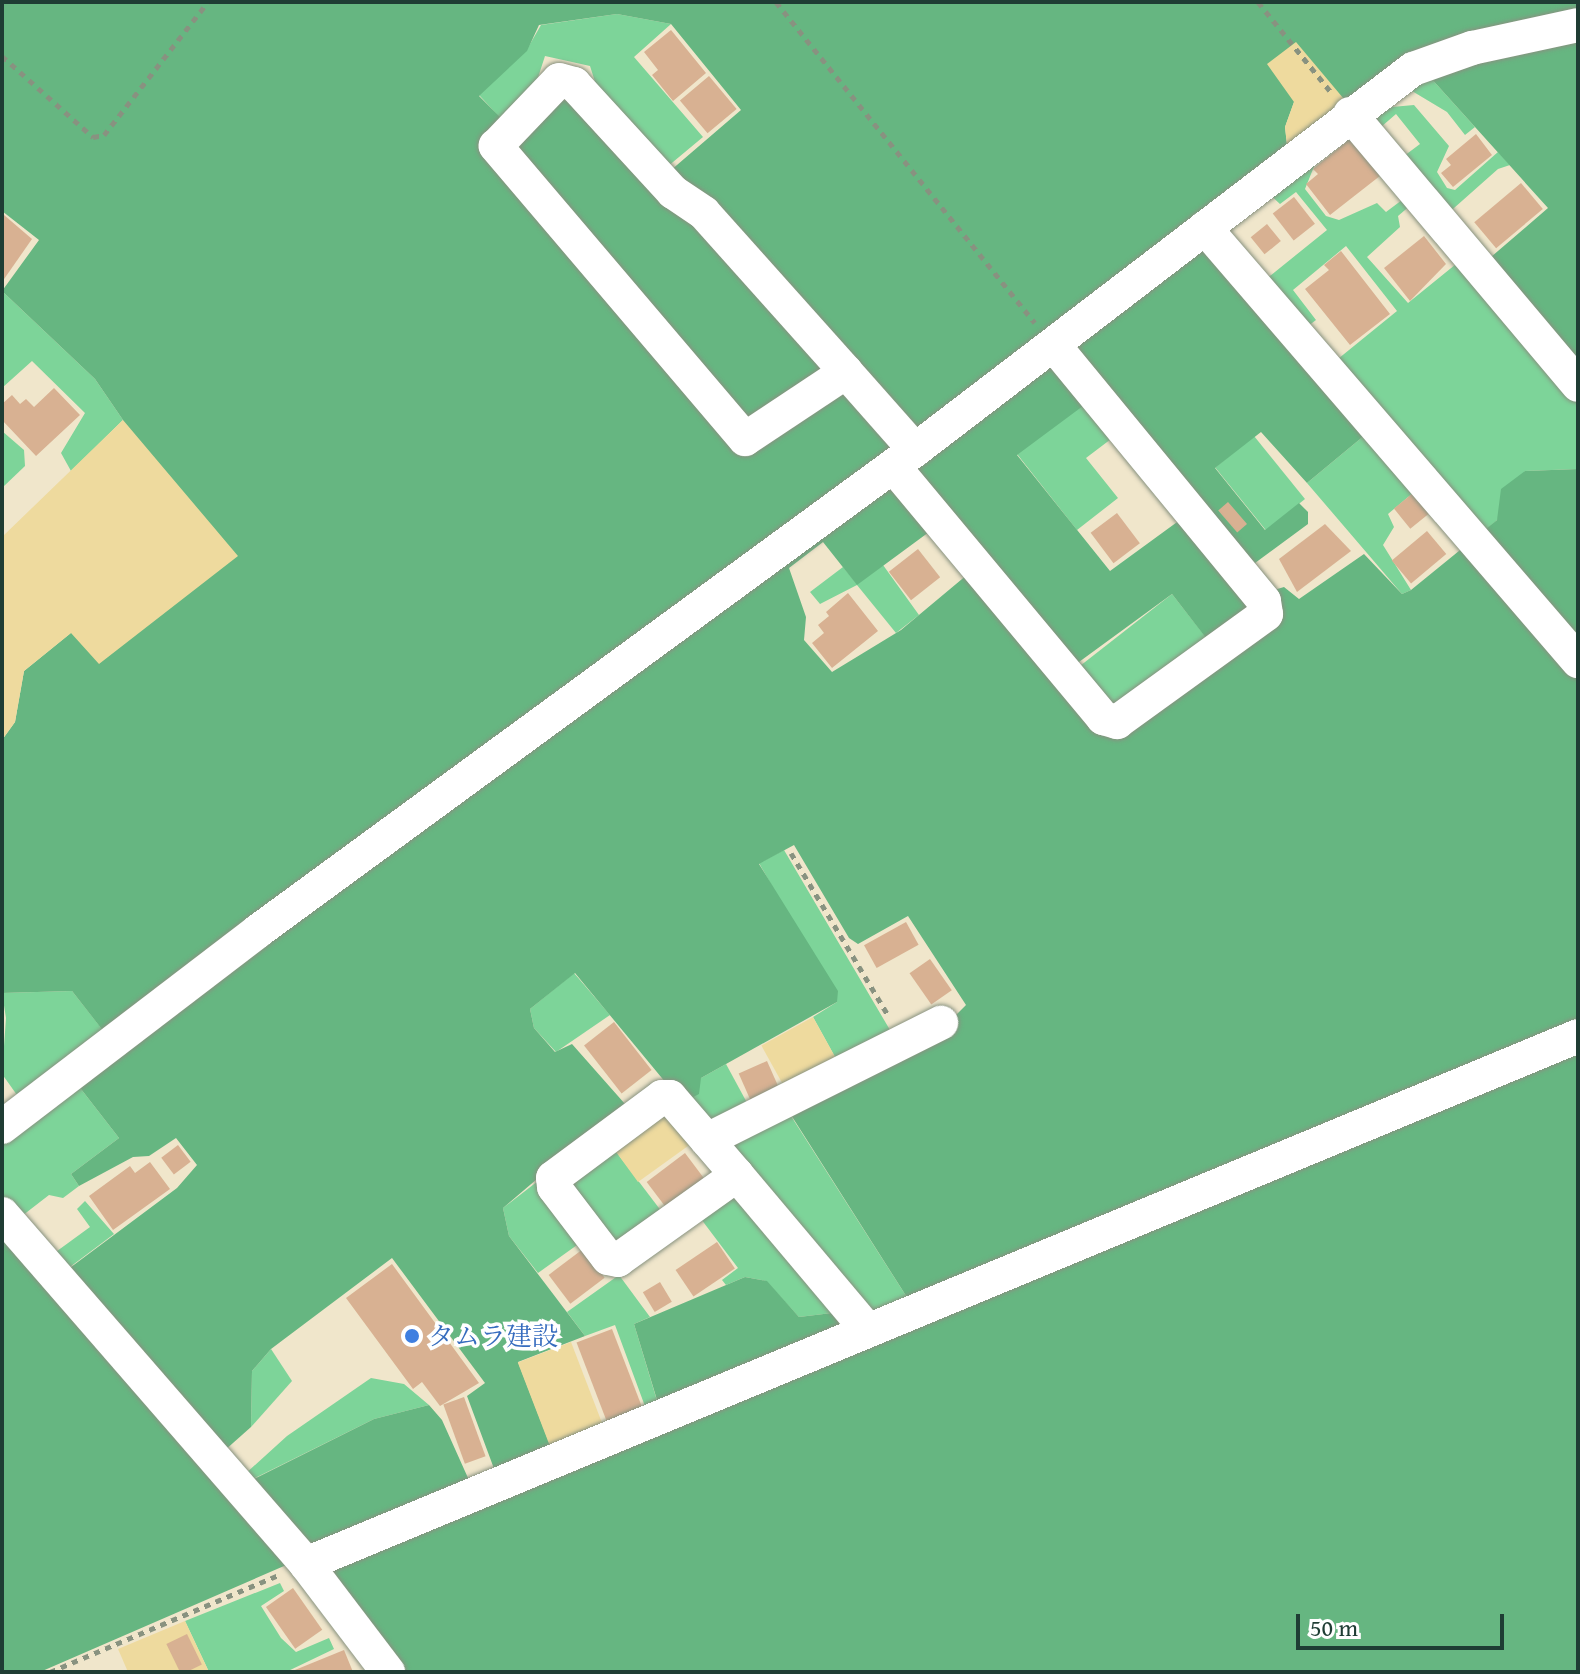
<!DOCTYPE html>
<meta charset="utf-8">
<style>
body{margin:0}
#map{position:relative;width:1580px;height:1674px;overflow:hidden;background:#f0e6cb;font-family:"Gentium Book Plus","Noto Serif JP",serif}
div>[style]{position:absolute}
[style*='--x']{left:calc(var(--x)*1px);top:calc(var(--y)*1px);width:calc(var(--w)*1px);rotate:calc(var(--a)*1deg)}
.green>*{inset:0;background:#7dd499;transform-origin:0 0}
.forest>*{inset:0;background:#66b681}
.sand>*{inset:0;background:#eeda9e;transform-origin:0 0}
.building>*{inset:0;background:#d8b192;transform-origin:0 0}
.path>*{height:5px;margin-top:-2.5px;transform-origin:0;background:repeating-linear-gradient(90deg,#889280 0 6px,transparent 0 12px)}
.roads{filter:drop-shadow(0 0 2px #889280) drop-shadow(0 0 2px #889280)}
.minor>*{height:34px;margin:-17px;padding:0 17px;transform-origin:17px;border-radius:17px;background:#fff}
.dots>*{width:22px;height:22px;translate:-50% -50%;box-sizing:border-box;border:4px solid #fff;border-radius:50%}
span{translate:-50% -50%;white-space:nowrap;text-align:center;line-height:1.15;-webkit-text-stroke:7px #fff;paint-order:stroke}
.shop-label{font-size:26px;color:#366cbe}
.left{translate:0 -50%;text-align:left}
.frame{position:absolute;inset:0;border:4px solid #1f3d34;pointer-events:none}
.scale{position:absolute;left:1296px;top:1614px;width:208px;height:36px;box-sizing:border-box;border:4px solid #1f3d34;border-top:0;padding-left:10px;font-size:24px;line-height:28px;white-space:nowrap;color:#1f3d34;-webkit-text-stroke:6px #fff;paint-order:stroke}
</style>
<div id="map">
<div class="green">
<div style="clip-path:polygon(617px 14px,671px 24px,634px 57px,703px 137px,667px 167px,597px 88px,590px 66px,545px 56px,532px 96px,504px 122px,479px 95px,526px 51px,541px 25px)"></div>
<div style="clip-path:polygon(1429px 76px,1475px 127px,1465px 135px,1447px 112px,1412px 91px)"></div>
<div style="clip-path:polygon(evenodd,1414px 105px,1449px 146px,1437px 172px,1447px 188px,1455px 190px,1498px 152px,1510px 165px,1498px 169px,1445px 216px,1367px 124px,1392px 107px,1414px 105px,1396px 114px,1420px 144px,1404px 156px,1381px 127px,1396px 114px)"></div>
<div style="clip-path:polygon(1315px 164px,1305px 189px,1326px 216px,1339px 220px,1377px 203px,1386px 212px,1406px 197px,1412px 204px,1398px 216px,1400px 227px,1367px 257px,1408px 303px,1461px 260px,1578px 399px,1578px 469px,1525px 471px,1497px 520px,1479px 536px,1333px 363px,1397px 311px,1346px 246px,1293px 290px,1316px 320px,1304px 329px,1265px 280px,1327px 230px,1296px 192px,1280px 204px,1267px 192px)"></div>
<div style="clip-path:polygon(2px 291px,95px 379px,123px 420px,71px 471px,61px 453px,85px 413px,32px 361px,2px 388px)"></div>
<div style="clip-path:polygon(1087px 402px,1115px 436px,1086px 458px,1118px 498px,1077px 530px,1017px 454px)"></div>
<div style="clip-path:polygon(1371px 430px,1420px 487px,1388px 514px,1394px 527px,1383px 545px,1411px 590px,1402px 594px,1307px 483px)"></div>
<div style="clip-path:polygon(2px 431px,24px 450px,25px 466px,2px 488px)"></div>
<div style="left:1254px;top:436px;width:81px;height:50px;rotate:51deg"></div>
<div style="clip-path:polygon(883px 565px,919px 615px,896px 633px,857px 585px,820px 604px,810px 592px,843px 567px,857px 584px)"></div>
<div style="left:1172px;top:594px;width:68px;height:129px;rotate:52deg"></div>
<div style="clip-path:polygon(784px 850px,890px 1030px,840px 1066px,813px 1017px,837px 1002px,759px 863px)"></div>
<div style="clip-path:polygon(574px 973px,610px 1015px,556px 1052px,534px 1028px,530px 1009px)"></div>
<div style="clip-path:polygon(72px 991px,109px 1038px,22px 1102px,2px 1074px,6px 1018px,2px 993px)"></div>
<div style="clip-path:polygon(726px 1064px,752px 1112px,719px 1130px,686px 1101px,701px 1078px)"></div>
<div style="clip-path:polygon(74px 1080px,119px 1138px,71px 1174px,79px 1186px,63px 1198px,49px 1195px,18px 1219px,2px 1199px,2px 1136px)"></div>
<div style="clip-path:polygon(791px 1116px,910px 1302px,870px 1318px,725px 1141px)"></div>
<div style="clip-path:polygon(611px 1145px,665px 1216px,612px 1247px,567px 1186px)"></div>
<div style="clip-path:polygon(538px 1181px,584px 1240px,538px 1273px,509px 1236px,503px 1208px)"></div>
<div style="clip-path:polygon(735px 1193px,840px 1312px,799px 1317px,766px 1281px,745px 1277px,726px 1285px,722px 1280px,738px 1268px,698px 1215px)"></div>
<div style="clip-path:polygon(85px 1201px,114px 1234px,66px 1270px,53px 1254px,90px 1227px,77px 1209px)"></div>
<div style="clip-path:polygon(619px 1275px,650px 1317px,634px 1324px,658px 1404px,646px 1409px,615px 1325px,585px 1336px,567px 1312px)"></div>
<div style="clip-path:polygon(271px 1349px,292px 1381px,251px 1427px,252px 1371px)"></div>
<div style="clip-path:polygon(371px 1378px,404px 1384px,429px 1405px,374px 1419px,249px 1481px,244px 1475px,287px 1436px)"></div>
<div style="clip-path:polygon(280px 1583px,284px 1591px,261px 1606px,281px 1638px,296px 1652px,329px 1638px,334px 1649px,286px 1672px,209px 1672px,185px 1621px)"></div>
</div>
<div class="forest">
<div style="clip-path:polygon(evenodd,2px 2px,1578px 2px,1578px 383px,1484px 263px,1548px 208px,1429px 76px,1354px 105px,1294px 102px,1285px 127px,1288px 154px,1221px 228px,1371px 430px,1307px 483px,1261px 432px,1215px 468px,1265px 530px,1299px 503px,1308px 512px,1308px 524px,1255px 563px,1087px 403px,1017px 455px,1110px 571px,1184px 517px,1254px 596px,1284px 587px,1299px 599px,1364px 554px,1402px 594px,1411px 590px,1497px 520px,1501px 489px,1525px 471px,1578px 469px,1578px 1672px,381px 1672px,314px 1553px,40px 1672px,2px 1672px,2px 1224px,51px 1282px,177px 1188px,197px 1165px,176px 1138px,149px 1156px,133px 1157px,79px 1186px,71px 1174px,119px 1138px,74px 1080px,115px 1046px,72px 991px,2px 993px,2px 740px,15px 722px,24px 671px,72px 632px,99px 663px,123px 420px,95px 379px,2px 291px,39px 240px,2px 211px,2px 2px,617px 14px,671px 24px,741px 110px,670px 171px,578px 102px,532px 96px,504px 121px,479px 96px,527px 51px,539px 25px,617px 14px,2px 2px,944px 521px,980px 564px,901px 630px,832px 672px,804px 640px,806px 617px,789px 568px,823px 542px,857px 585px,944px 521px,2px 2px,1172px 594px,1213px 647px,1104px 713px,1068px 670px,1172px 594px,2px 2px,794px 845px,849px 938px,858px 944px,908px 916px,966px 1005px,947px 1024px,791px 1115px,910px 1302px,860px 1335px,840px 1312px,799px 1317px,767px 1281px,745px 1277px,634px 1324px,664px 1423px,477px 1498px,442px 1420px,429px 1405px,374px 1419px,250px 1481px,224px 1451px,251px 1427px,252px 1371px,271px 1349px,392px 1258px,485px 1383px,467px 1396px,496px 1474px,552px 1450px,518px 1362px,585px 1336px,509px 1236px,503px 1208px,625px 1104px,572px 1044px,555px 1052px,534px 1028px,530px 1009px,575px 973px,666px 1083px,686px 1101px,699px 1094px,701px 1078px,837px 1002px,838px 991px,759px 864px,794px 845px)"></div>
</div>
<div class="sand">
<div style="clip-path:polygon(1296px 42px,1349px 105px,1288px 154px,1285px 127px,1294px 102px,1267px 64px)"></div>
<div style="clip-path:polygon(123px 420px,238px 556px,99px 664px,71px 633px,24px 671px,15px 722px,2px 740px,2px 537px)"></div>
<div style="left:813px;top:1017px;width:56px;height:59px;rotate:61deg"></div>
<div style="clip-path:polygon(658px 1111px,695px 1141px,638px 1182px,611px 1145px)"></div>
<div style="left:571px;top:1342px;width:92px;height:57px;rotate:69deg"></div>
<div style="clip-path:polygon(185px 1621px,209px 1672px,128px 1672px,118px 1649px)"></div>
</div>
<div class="building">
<div style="clip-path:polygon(671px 30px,706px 73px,673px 101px,652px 75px,658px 70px,644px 52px)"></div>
<div style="left:709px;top:76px;width:43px;height:38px;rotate:50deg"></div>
<div style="clip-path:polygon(1476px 134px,1492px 155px,1453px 187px,1441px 173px,1451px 165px,1446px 159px)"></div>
<div style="clip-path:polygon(1355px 135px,1385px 172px,1330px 215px,1306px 184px,1318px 174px,1313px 169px)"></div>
<div style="left:1521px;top:183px;width:34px;height:61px;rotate:50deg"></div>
<div style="left:1294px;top:197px;width:34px;height:27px;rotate:52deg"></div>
<div style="clip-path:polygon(4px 215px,32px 239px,2px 282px,2px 217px)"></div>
<div style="left:1267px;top:224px;width:22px;height:21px;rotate:51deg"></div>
<div style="clip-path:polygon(1424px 236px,1446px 264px,1410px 301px,1384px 268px)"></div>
<div style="clip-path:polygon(1341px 251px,1390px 314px,1350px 345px,1305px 289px,1329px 270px,1324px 265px)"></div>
<div style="clip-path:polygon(54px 388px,80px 415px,36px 456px,2px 420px,2px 404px,12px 395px,20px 404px,26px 399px,34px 407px)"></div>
<div style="left:1418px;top:489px;width:26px;height:31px;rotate:51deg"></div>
<div style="left:1228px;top:502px;width:29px;height:13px;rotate:49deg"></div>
<div style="left:1117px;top:513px;width:38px;height:33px;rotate:53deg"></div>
<div style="clip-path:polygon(1325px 524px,1351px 551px,1297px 592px,1279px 559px)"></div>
<div style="left:1427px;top:531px;width:30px;height:46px;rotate:50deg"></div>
<div style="left:918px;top:549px;width:36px;height:37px;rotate:52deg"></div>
<div style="clip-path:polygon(848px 593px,878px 631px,832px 668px,812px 643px,824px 633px,818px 625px,829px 616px,826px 612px)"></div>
<div style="left:906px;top:922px;width:26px;height:48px;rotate:61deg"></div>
<div style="left:930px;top:959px;width:38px;height:25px;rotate:55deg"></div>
<div style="left:614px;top:1022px;width:61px;height:38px;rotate:52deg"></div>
<div style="left:767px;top:1061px;width:30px;height:31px;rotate:66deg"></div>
<div style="left:178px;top:1145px;width:21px;height:21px;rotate:53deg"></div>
<div style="left:685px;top:1153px;width:34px;height:48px;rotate:53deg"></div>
<div style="clip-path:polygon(150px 1162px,170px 1189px,113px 1230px,89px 1196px,130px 1166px,135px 1173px)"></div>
<div style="left:717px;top:1242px;width:32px;height:50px;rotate:56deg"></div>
<div style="left:583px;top:1249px;width:36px;height:43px;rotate:53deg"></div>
<div style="clip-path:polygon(392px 1264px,479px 1383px,440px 1406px,422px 1382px,413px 1389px,346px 1298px)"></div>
<div style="left:660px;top:1282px;width:23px;height:20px;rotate:59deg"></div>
<div style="left:612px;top:1329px;width:85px;height:38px;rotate:69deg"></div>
<div style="left:464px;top:1397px;width:63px;height:22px;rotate:70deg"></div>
<div style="left:293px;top:1588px;width:51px;height:33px;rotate:55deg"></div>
<div style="left:187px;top:1634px;width:34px;height:23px;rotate:64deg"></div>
<div style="clip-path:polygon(344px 1650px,353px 1672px,290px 1672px)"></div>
</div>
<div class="path">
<div style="--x:776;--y:2;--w:412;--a:51.1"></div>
<div style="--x:1258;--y:2;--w:116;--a:51"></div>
<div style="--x:2;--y:56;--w:122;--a:41.7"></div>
<div style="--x:93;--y:137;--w:11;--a:-10"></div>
<div style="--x:104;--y:135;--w:169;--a:-52"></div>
<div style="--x:791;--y:853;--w:191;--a:59.1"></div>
<div style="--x:50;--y:1672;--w:249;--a:-23"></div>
</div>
<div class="roads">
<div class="minor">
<div style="--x:1350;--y:114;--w:354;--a:49.9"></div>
<div style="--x:1205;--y:228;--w:572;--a:49.26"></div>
<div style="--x:846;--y:372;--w:121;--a:146.4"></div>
<div style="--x:745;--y:439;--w:385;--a:-130.4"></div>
<div style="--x:496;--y:146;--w:91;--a:-46.3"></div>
<div style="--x:559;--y:80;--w:16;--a:15"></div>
<div style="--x:574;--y:84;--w:147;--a:47.5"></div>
<div style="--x:673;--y:192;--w:37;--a:34"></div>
<div style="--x:704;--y:213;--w:213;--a:48.2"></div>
<div style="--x:846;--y:372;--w:104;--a:48.5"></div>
<div style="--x:894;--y:467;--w:327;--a:50.2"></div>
<div style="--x:1103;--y:718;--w:15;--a:16"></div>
<div style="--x:1117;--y:722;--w:184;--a:-35.9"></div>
<div style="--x:1266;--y:614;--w:13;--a:-99"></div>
<div style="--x:1264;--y:601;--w:331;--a:-129.4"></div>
<div style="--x:2;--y:1127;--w:322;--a:-37.4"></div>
<div style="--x:258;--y:931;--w:814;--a:-36.21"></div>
<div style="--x:915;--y:450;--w:627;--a:-37.42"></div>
<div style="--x:1413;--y:69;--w:63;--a:-19.6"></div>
<div style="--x:1472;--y:48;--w:108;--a:-12.2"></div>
<div style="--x:707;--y:1140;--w:262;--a:-26.6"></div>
<div style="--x:737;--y:1175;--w:146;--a:144.5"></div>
<div style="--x:618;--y:1260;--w:10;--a:-169"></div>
<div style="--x:608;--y:1258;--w:89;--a:-127.3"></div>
<div style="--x:554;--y:1187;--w:9;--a:-96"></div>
<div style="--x:553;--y:1178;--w:136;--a:-36.6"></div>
<div style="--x:662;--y:1097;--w:8;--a:0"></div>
<div style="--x:670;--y:1097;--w:103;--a:49.3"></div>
<div style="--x:737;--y:1175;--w:200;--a:49.9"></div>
<div style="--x:2;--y:1214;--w:464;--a:49"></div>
<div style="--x:306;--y:1564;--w:136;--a:52.8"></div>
<div style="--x:306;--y:1564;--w:1377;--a:-22.54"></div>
</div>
</div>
<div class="dots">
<div style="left:412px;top:1336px;background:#3f7fe0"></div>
</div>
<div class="shop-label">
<span class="left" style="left:428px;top:1336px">タムラ建設</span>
</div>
<div class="frame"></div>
<div class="scale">50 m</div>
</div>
